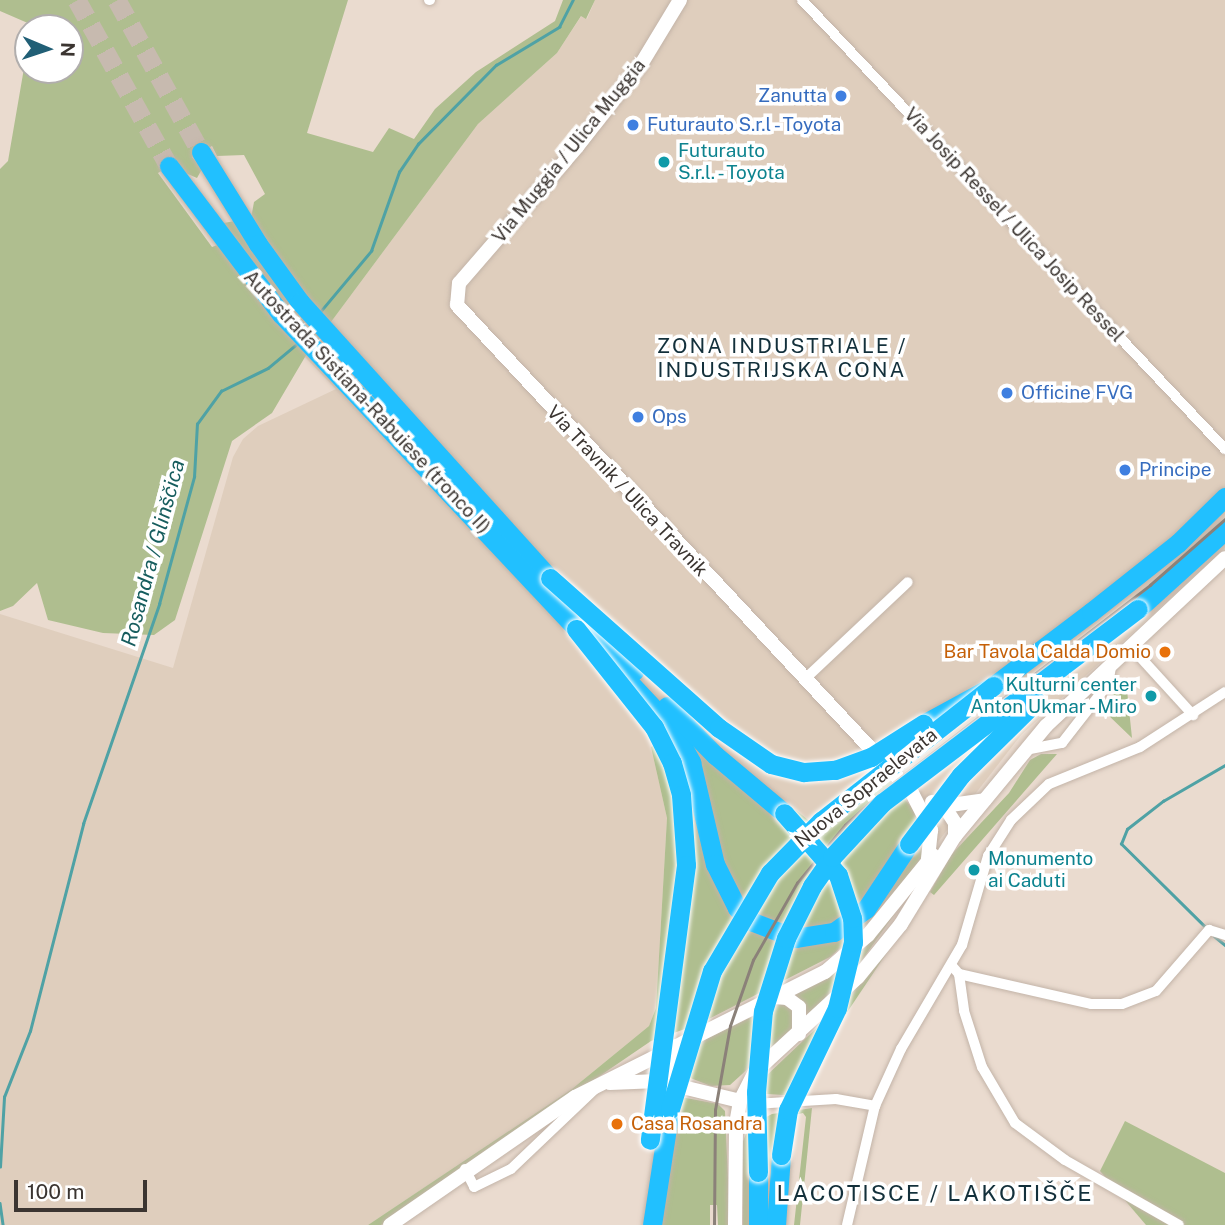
<!DOCTYPE html>
<html>
<head>
<meta charset="utf-8">
<style>
  body { margin:0 }
  #map { position:relative; width:1225px; height:1225px; overflow:hidden; background:#eadbcf; font-family:"Public Sans",sans-serif }
  div>[style] { position:absolute }
  [style*='--x'] { left:calc(var(--x)*1px); top:calc(var(--y)*1px); width:calc(var(--w)*1px); rotate:calc(var(--a)*1deg) }
  .industrial>* { inset:0; background:#dfcebd }
  .green>* { inset:0; background:#afbe8f }
  .stream>* { height:2.5px; margin:-1.25px; padding:0 1.25px; transform-origin:1.25px; border-radius:1.25px; background:#4fa2a5 }
  .highway-tunnel>* { height:19px; margin-top:-9.5px; transform-origin:0; background:repeating-linear-gradient(90deg,#c7baaf 0 19px,transparent 0 29px) }
  .roads { filter:drop-shadow(0 0 2px #c3b4a8) drop-shadow(0 0 2px #c3b4a8) }
  .street>* { height:10px; margin:-5px; padding:0 5px; transform-origin:5px; border-radius:5px; background:#fff }
  .secondary>* { height:14px; margin:-7px; padding:0 7px; transform-origin:7px; border-radius:7px; background:#fff }
  .highway>* { height:19px; margin:-9.5px; padding:0 9.5px; transform-origin:9.5px; border-radius:9.5px; background:#21c0ff }
  .rail>* { height:2.5px; margin:-1.25px; padding:0 1.25px; transform-origin:1.25px; border-radius:1.25px; background:#8b8179 }
  .bridges { filter:drop-shadow(0 0 2px #fff) drop-shadow(0 0 2px #fff) }
  .highway-bridge>* { height:19px; margin:-9.5px; padding:0 9.5px; transform-origin:9.5px; border-radius:9.5px; background:#21c0ff }
  .dots>* { width:19px; height:19px; translate:-50% -50%; box-sizing:border-box; border:4px solid #fff; border-radius:50% }
  span { translate:-50% -50%; white-space:nowrap; text-align:center; line-height:1.15; -webkit-text-stroke:7px #fff; paint-order:stroke }
  .shop-label { font-size:19px; color:#366cbe }
  .right { translate:-100% -50%; text-align:right }
  .left { translate:0 -50%; text-align:left }
  .street-label { font-size:19px; color:#3b3531 }
  .culture-label { font-size:19px; color:#0d838f }
  .food-label { font-size:19px; color:#c56008 }
  .neighbourhood-label { font-size:21px; color:#13303b; letter-spacing:2px }
  .water-label { font-size:21px; color:#165d5e; font-style:italic }
  .quarter-label { font-size:23px; color:#13303b; letter-spacing:2px }
  .north { position:absolute; left:14px; top:14px; width:70px; height:70px; box-sizing:border-box; background:#fff; border:2px solid #b1aead; border-radius:50%; rotate:92deg; font-size:19px; font-weight:700; line-height:28px; text-align:center; color:#3b3531 }
  .north::after { content:''; display:block; margin:auto; width:24px; height:32px; background:#215f76; clip-path:polygon(50% 0,100% 100%,50% 72%,0 100%) }
  .scale { position:absolute; left:14px; top:1180px; width:133px; height:32px; box-sizing:border-box; border:4px solid #3b3531; border-top:0; padding-left:9px; font-size:21px; line-height:24px; white-space:nowrap; color:#3b3531; -webkit-text-stroke:5px #fff; paint-order:stroke }
</style>
</head>
<body>
<div id="map">
  <div class="industrial">
    <div style="clip-path:polygon(595px 0,1225px 0,1225px 548px,1021px 735px,923px 861px,871px 793px,824px 834px,651px 747px,667px 818px,656px 1008px,649px 1026px,572px 1089px,368px 1225px,0 1225px,0 614px,173px 668px,233px 457px,243px 439px,258px 426px,336px 389px,305px 357px,478px 124px,557px 53px,582px 15px,587px 19px)"></div>
  </div>
  <div class="green">
    <div style="clip-path:polygon(evenodd,0 0,348px 0,307px 133px,373px 152px,389px 128px,414px 139px,435px 109px,476px 72px,555px 21px,563px 0,595px 0,586px 19px,581px 16px,557px 53px,478px 124px,305px 357px,272px 413px,232px 441px,175px 620px,154px 635px,103px 633px,48px 620px,37px 583px,13px 606px,0 611px,0 169px,8px 161px,28px 45px,28px 70px,70px 70px,70px 28px,30px 28px,30px 24px,0 11px,0 0,212px 146px,217px 156px,244px 155px,265px 194px,254px 202px,251px 218px,224px 223px,223px 243px,212px 247px,158px 173px,169px 166px,197px 178px,202px 169px,192px 157px,212px 146px)"></div>
    <div style="clip-path:polygon(1121px 684px,1127px 690px,1132px 738px,1106px 713px,1110px 706px,1107px 702px)"></div>
    <div style="clip-path:polygon(689px 723px,824px 833px,889px 779px,926px 826px,923px 861px,859px 932px,830px 957px,699px 1024px,651px 1041px,381px 1225px,368px 1225px,572px 1089px,649px 1026px,656px 1008px,667px 818px,651px 747px)"></div>
    <div style="clip-path:polygon(1041px 754px,1057px 754px,934px 895px,930px 892px,951px 855px,1009px 793px,1030px 760px)"></div>
    <div style="clip-path:polygon(912px 889px,860px 963px,806px 1020px,793px 996px)"></div>
    <div style="clip-path:polygon(892px 945px,834px 1032px,799px 1096px,748px 1093px,846px 1000px)"></div>
    <div style="clip-path:polygon(780px 1003px,793px 1009px,793px 1028px,730px 1085px,711px 1086px,685px 1076px,687px 1048px)"></div>
    <div style="clip-path:polygon(681px 1097px,718px 1104px,725px 1111px,730px 1225px,718px 1225px,717px 1205px,710px 1205px,710px 1225px,660px 1225px)"></div>
    <div style="clip-path:polygon(812px 1108px,800px 1225px,794px 1225px,806px 1117px,803px 1113px,794px 1115px,772px 1225px,743px 1225px,742px 1144px,749px 1126px,772px 1114px)"></div>
    <div style="clip-path:polygon(1125px 1121px,1225px 1173px,1225px 1225px,1146px 1225px,1100px 1171px)"></div>
  </div>
  <div class="stream">
    <div style="--x:320;--y:312;--w:80;--a:-50.1"></div>
    <div style="--x:371;--y:251;--w:84;--a:-70.5"></div>
    <div style="--x:399;--y:172;--w:34;--a:-56"></div>
    <div style="--x:418;--y:144;--w:111;--a:-45.4"></div>
    <div style="--x:496;--y:65;--w:74;--a:-31.1"></div>
    <div style="--x:559;--y:27;--w:30;--a:-63"></div>
    <div style="--x:1205;--y:927;--w:118;--a:-135.3"></div>
    <div style="--x:1121;--y:844;--w:16;--a:-68"></div>
    <div style="--x:1127;--y:829;--w:46;--a:-37.9"></div>
    <div style="--x:1163;--y:801;--w:72;--a:-30.1"></div>
    <div style="--x:1214;--y:936;--w:14;--a:39"></div>
    <div style="--x:0;--y:1167;--w:70;--a:-86.7"></div>
    <div style="--x:4;--y:1097;--w:71;--a:-68.5"></div>
    <div style="--x:30;--y:1031;--w:214;--a:-75.6"></div>
    <div style="--x:83;--y:824;--w:233;--a:-70.9"></div>
    <div style="--x:159;--y:604;--w:132;--a:-74.6"></div>
    <div style="--x:194;--y:477;--w:53;--a:-86.8"></div>
    <div style="--x:197;--y:424;--w:41;--a:-54"></div>
    <div style="--x:221;--y:391;--w:52;--a:-26.1"></div>
    <div style="--x:268;--y:368;--w:39;--a:-40"></div>
    <div style="--x:0;--y:1203;--w:22;--a:82"></div>
  </div>
  <div class="highway-tunnel">
    <div style="--x:77;--y:0;--w:190;--a:61"></div>
    <div style="--x:117;--y:0;--w:174;--a:61.1"></div>
  </div>
  <div class="roads">
    <div class="street">
      <div style="--x:429;--y:0;--w:1;--a:0"></div>
      <div style="--x:802;--y:0;--w:617;--a:46.71"></div>
      <div style="--x:1132;--y:648;--w:91;--a:47.7"></div>
      <div style="--x:805;--y:679;--w:141;--a:-43.3"></div>
      <div style="--x:1025;--y:750;--w:38;--a:-11"></div>
      <div style="--x:1062;--y:743;--w:75;--a:-52.1"></div>
      <div style="--x:1108;--y:684;--w:17;--a:-80"></div>
      <div style="--x:952;--y:966;--w:11;--a:49"></div>
      <div style="--x:959;--y:974;--w:37;--a:82"></div>
      <div style="--x:964;--y:1011;--w:59;--a:72.2"></div>
      <div style="--x:982;--y:1067;--w:65;--a:59.5"></div>
      <div style="--x:1015;--y:1123;--w:62;--a:36.5"></div>
      <div style="--x:1065;--y:1160;--w:131;--a:29.7"></div>
      <div style="--x:959;--y:974;--w:135;--a:12.8"></div>
      <div style="--x:1091;--y:1004;--w:31;--a:0"></div>
      <div style="--x:1122;--y:1004;--w:36;--a:-21"></div>
      <div style="--x:1156;--y:991;--w:81;--a:-49"></div>
      <div style="--x:1209;--y:930;--w:17;--a:17"></div>
      <div style="--x:754;--y:1104;--w:82;--a:-3.5"></div>
      <div style="--x:836;--y:1099;--w:40;--a:10"></div>
      <div style="--x:875;--y:1106;--w:63;--a:-65.5"></div>
      <div style="--x:901;--y:1049;--w:121;--a:-59.6"></div>
      <div style="--x:962;--y:945;--w:93;--a:-73.7"></div>
      <div style="--x:988;--y:856;--w:43;--a:-57.4"></div>
      <div style="--x:1011;--y:820;--w:52;--a:-43.5"></div>
      <div style="--x:1049;--y:784;--w:98;--a:-22.1"></div>
      <div style="--x:1140;--y:747;--w:101;--a:-32.9"></div>
      <div style="--x:465;--y:1169;--w:20;--a:63"></div>
      <div style="--x:474;--y:1187;--w:41;--a:-25.9"></div>
      <div style="--x:511;--y:1169;--w:115;--a:-43.6"></div>
      <div style="--x:847;--y:1225;--w:122;--a:-76.8"></div>
    </div>
    <div class="secondary">
      <div style="--x:680;--y:0;--w:77;--a:121.2"></div>
      <div style="--x:640;--y:66;--w:103;--a:127.9"></div>
      <div style="--x:577;--y:147;--w:180;--a:130.9"></div>
      <div style="--x:459;--y:283;--w:22;--a:95"></div>
      <div style="--x:457;--y:305;--w:667;--a:47"></div>
      <div style="--x:912;--y:793;--w:42;--a:62.8"></div>
      <div style="--x:931;--y:830;--w:30;--a:96"></div>
      <div style="--x:932;--y:802;--w:13;--a:18"></div>
      <div style="--x:944;--y:806;--w:41;--a:-8.3"></div>
      <div style="--x:944;--y:806;--w:20;--a:57"></div>
      <div style="--x:955;--y:823;--w:13;--a:90"></div>
      <div style="--x:775;--y:997;--w:12;--a:5"></div>
      <div style="--x:787;--y:998;--w:15;--a:37"></div>
      <div style="--x:799;--y:1007;--w:27;--a:90"></div>
      <div style="--x:676;--y:1046;--w:25;--a:102"></div>
      <div style="--x:671;--y:1070;--w:18;--a:63"></div>
      <div style="--x:610;--y:1083;--w:48;--a:-2.4"></div>
      <div style="--x:658;--y:1081;--w:84;--a:13.7"></div>
      <div style="--x:390;--y:1225;--w:225;--a:-34.7"></div>
      <div style="--x:575;--y:1097;--w:280;--a:-26.6"></div>
      <div style="--x:825;--y:972;--w:57;--a:-40.7"></div>
      <div style="--x:868;--y:935;--w:103;--a:-50.9"></div>
      <div style="--x:735;--y:1225;--w:101;--a:-89.4"></div>
      <div style="--x:736;--y:1124;--w:23;--a:-80"></div>
      <div style="--x:740;--y:1101;--w:33;--a:-63"></div>
      <div style="--x:755;--y:1072;--w:140;--a:-42.7"></div>
      <div style="--x:858;--y:977;--w:68;--a:-50.9"></div>
      <div style="--x:901;--y:924;--w:103;--a:-58.5"></div>
      <div style="--x:955;--y:836;--w:143;--a:-50.4"></div>
      <div style="--x:1046;--y:726;--w:245;--a:-43.2"></div>
    </div>
    <div class="highway">
      <div style="--x:201;--y:152;--w:108;--a:58.2"></div>
      <div style="--x:258;--y:244;--w:72;--a:54.1"></div>
      <div style="--x:300;--y:302;--w:389;--a:47.9"></div>
      <div style="--x:169;--y:166;--w:186;--a:52.9"></div>
      <div style="--x:281;--y:314;--w:447;--a:46.8"></div>
      <div style="--x:1138;--y:609;--w:118;--a:-42.2"></div>
      <div style="--x:588;--y:621;--w:68;--a:47.4"></div>
      <div style="--x:614;--y:666;--w:86;--a:46.9"></div>
      <div style="--x:673;--y:729;--w:38;--a:61"></div>
      <div style="--x:691;--y:762;--w:105;--a:76.8"></div>
      <div style="--x:715;--y:864;--w:49;--a:63.4"></div>
      <div style="--x:737;--y:908;--w:21;--a:41"></div>
      <div style="--x:753;--y:922;--w:45;--a:20.9"></div>
      <div style="--x:795;--y:938;--w:39;--a:-9"></div>
      <div style="--x:834;--y:932;--w:39;--a:-36"></div>
      <div style="--x:866;--y:909;--w:78;--a:-56.5"></div>
      <div style="--x:667;--y:706;--w:69;--a:45.6"></div>
      <div style="--x:715;--y:755;--w:90;--a:40"></div>
      <div style="--x:923;--y:724;--w:80;--a:-28.5"></div>
      <div style="--x:993;--y:686;--w:123;--a:-37.1"></div>
      <div style="--x:1091;--y:612;--w:111;--a:-38.4"></div>
      <div style="--x:1178;--y:543;--w:66;--a:-44.4"></div>
      <div style="--x:758;--y:1172;--w:53;--a:90"></div>
      <div style="--x:652;--y:1225;--w:117;--a:-81.2"></div>
      <div style="--x:776;--y:1225;--w:70;--a:-85.9"></div>
    </div>
  </div>
  <div class="rail">
    <div style="--x:714;--y:1225;--w:115;--a:-89.5"></div>
    <div style="--x:715;--y:1110;--w:85;--a:-79.9"></div>
    <div style="--x:730;--y:1026;--w:70;--a:-70.8"></div>
    <div style="--x:753;--y:960;--w:89;--a:-60.3"></div>
    <div style="--x:797;--y:883;--w:75;--a:-50.4"></div>
    <div style="--x:845;--y:825;--w:47;--a:-42.4"></div>
    <div style="--x:880;--y:793;--w:341;--a:-37.6"></div>
    <div style="--x:1150;--y:585;--w:100;--a:-41.3"></div>
  </div>
  <div class="bridges">
    <div class="highway-bridge">
      <div style="--x:550;--y:578;--w:226;--a:41.6"></div>
      <div style="--x:719;--y:728;--w:63;--a:34.7"></div>
      <div style="--x:771;--y:764;--w:34;--a:14"></div>
      <div style="--x:804;--y:772;--w:31;--a:-4"></div>
      <div style="--x:835;--y:770;--w:38;--a:-20"></div>
      <div style="--x:871;--y:757;--w:62;--a:-32.4"></div>
      <div style="--x:576;--y:629;--w:125;--a:51.5"></div>
      <div style="--x:654;--y:727;--w:40;--a:63.4"></div>
      <div style="--x:672;--y:763;--w:33;--a:74"></div>
      <div style="--x:681;--y:795;--w:70;--a:85.9"></div>
      <div style="--x:686;--y:865;--w:277;--a:97.5"></div>
      <div style="--x:909;--y:844;--w:86;--a:-53"></div>
      <div style="--x:961;--y:775;--w:105;--a:-44.6"></div>
      <div style="--x:670;--y:1109;--w:144;--a:-73.1"></div>
      <div style="--x:712;--y:971;--w:114;--a:-59.4"></div>
      <div style="--x:770;--y:873;--w:73;--a:-45.6"></div>
      <div style="--x:821;--y:821;--w:219;--a:-38.1"></div>
      <div style="--x:781;--y:1155;--w:46;--a:-81.2"></div>
      <div style="--x:788;--y:1110;--w:113;--a:-64.3"></div>
      <div style="--x:837;--y:1008;--w:68;--a:-76.4"></div>
      <div style="--x:853;--y:942;--w:24;--a:-92"></div>
      <div style="--x:852;--y:918;--w:45;--a:-108"></div>
      <div style="--x:838;--y:875;--w:82;--a:-131.1"></div>
      <div style="--x:758;--y:1172;--w:80;--a:-91.4"></div>
      <div style="--x:756;--y:1092;--w:81;--a:-85.1"></div>
      <div style="--x:763;--y:1011;--w:77;--a:-72.5"></div>
      <div style="--x:786;--y:938;--w:58;--a:-63.4"></div>
      <div style="--x:812;--y:886;--w:35;--a:-55"></div>
      <div style="--x:832;--y:857;--w:74;--a:-47.2"></div>
      <div style="--x:882;--y:803;--w:321;--a:-37.2"></div>
    </div>
  </div>
  <div class="dots">
    <div style="left:841px;top:96px;background:#3f7fe0"></div>
    <div style="left:633px;top:125px;background:#3f7fe0"></div>
    <div style="left:664px;top:162px;background:#0f9aa8"></div>
    <div style="left:1007px;top:393px;background:#3f7fe0"></div>
    <div style="left:638px;top:417px;background:#3f7fe0"></div>
    <div style="left:1125px;top:470px;background:#3f7fe0"></div>
    <div style="left:1165px;top:652px;background:#e8710a"></div>
    <div style="left:1151px;top:696px;background:#0f9aa8"></div>
    <div style="left:974px;top:870px;background:#0f9aa8"></div>
    <div style="left:617px;top:1124px;background:#e8710a"></div>
  </div>
  <div class="shop-label">
    <span class="right" style="left:827px;top:96px">Zanutta</span>
    <span class="left" style="left:647px;top:125px">Futurauto S.r.l - Toyota</span>
    <span class="left" style="left:1021px;top:393px">Officine FVG</span>
    <span class="left" style="left:652px;top:417px">Ops</span>
    <span class="left" style="left:1139px;top:470px">Principe</span>
  </div>
  <div class="street-label">
    <span style="left:569px;top:151px;rotate:-51deg">Via Muggia / Ulica Muggia</span>
    <span style="left:1014px;top:225px;rotate:47deg">Via Josip Ressel / Ulica Josip Ressel</span>
    <span style="left:367px;top:402px;rotate:47deg">Autostrada Sistiana-Rabuiese (tronco II)</span>
    <span style="left:627px;top:491px;rotate:47deg">Via Travnik / Ulica Travnik</span>
    <span style="left:866px;top:788px;rotate:-39deg">Nuova Sopraelevata</span>
  </div>
  <div class="culture-label">
    <span class="left" style="left:678px;top:162px">Futurauto<br>S.r.l. - Toyota</span>
    <span class="right" style="left:1137px;top:696px">Kulturni center<br>Anton Ukmar - Miro</span>
    <span class="left" style="left:988px;top:870px">Monumento<br>ai Caduti</span>
  </div>
  <div class="food-label">
    <span class="right" style="left:1151px;top:652px">Bar Tavola Calda Domio</span>
    <span class="left" style="left:631px;top:1124px">Casa Rosandra</span>
  </div>
  <div class="neighbourhood-label">
    <span style="left:782px;top:358px">ZONA INDUSTRIALE /<br>INDUSTRIJSKA CONA</span>
  </div>
  <div class="water-label">
    <span style="left:153px;top:553px;rotate:-75deg">Rosandra / Glinščica</span>
  </div>
  <div class="quarter-label">
    <span style="left:935px;top:1193px">LACOTISCE / LAKOTIŠČE</span>
  </div>
  <div class="north">N</div>
  <div class="scale">100 m</div>
</div>
</body>
</html>
